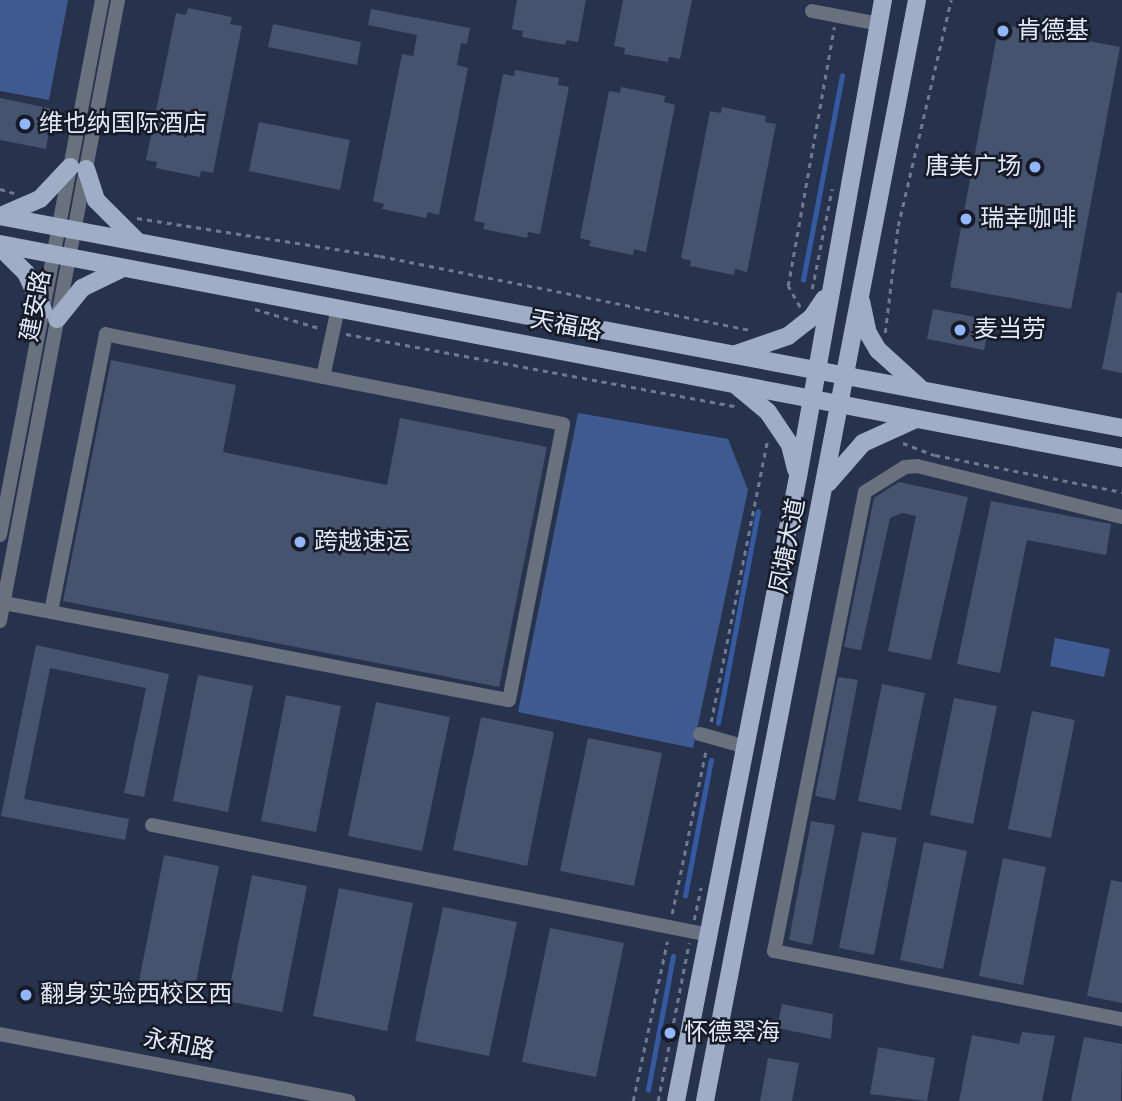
<!DOCTYPE html>
<html>
<head>
<meta charset="utf-8">
<style>
  body { margin:0 }
  #map { position:relative; width:1122px; height:1101px; overflow:hidden; background:#27334c; font-family:Bitter,"Noto Sans SC",serif }
  div>[style] { position:absolute }
  [style*='--x'] { left:calc(var(--x)*1px); top:calc(var(--y)*1px); width:calc(var(--w)*1px); rotate:calc(var(--a)*1deg) }
  .green>* { inset:0; background:#3f5a90 }
  .stream>* { height:4.5px; margin:-2.25px; padding:0 2.25px; transform-origin:2.25px; border-radius:2.25px; background:#3659a3 }
  .building>* { inset:0; background:#45536e }
  .path>* { height:2.5px; margin-top:-1.25px; transform-origin:0; background:repeating-linear-gradient(90deg,#6f7a90 0 5px,transparent 0 10px) }
  .minor>* { height:14px; margin:-7px; padding:0 7px; transform-origin:7px; border-radius:7px; background:#6a717e }
  .major>* { height:18px; margin:-9px; padding:0 9px; transform-origin:9px; border-radius:9px; background:#9fadc7 }
  .dots>* { width:19px; height:19px; translate:-50% -50%; box-sizing:border-box; border:4px solid #161b27; border-radius:50% }
  span { translate:-50% -50%; white-space:nowrap; text-align:center; line-height:1.15; -webkit-text-stroke:5px #161b27; paint-order:stroke }
  .poi-label { font-size:24px; color:#e1eafa }
  .left { translate:0 -50%; text-align:left }
  .right { translate:-100% -50%; text-align:right }
  .street-label { font-size:24px; color:#e1eafa }
</style>
</head>
<body>
<div id="map">
  <div class="green">
    <div style="clip-path:polygon(0 0,68px 0,49px 100px,0 91px)"></div>
    <div style="clip-path:polygon(578px 413px,728px 439px,748px 490px,693px 748px,518px 712px)"></div>
    <div style="clip-path:polygon(1055px 638px,1110px 649px,1104px 677px,1050px 666px)"></div>
  </div>
  <div class="stream">
    <div style="--x:803;--y:280;--w:208;--a:-79.2"></div>
    <div style="--x:718;--y:723;--w:215;--a:-79.3"></div>
    <div style="--x:685;--y:896;--w:138;--a:-79.2"></div>
    <div style="--x:648;--y:1090;--w:136;--a:-79.4"></div>
  </div>
  <div class="building">
    <div style="clip-path:polygon(517px 0,586px 0,578px 42px,567px 40px,565px 45px,522px 37px,523px 31px,512px 29px)"></div>
    <div style="clip-path:polygon(623px 0,692px 0,680px 59px,669px 57px,668px 62px,624px 54px,625px 48px,614px 46px)"></div>
    <div style="clip-path:polygon(188px 8px,232px 17px,230px 24px,242px 26px,213px 173px,201px 171px,200px 177px,156px 168px,157px 162px,146px 160px,176px 13px,186px 15px)"></div>
    <div style="clip-path:polygon(371px 9px,470px 28px,467px 44px,461px 43px,457px 65px,468px 68px,439px 215px,428px 212px,426px 218px,382px 209px,384px 204px,373px 201px,402px 54px,413px 56px,417px 35px,368px 25px)"></div>
    <div style="clip-path:polygon(273px 24px,361px 42px,357px 65px,268px 47px)"></div>
    <div style="clip-path:polygon(999px 24px,1120px 47px,1071px 309px,950px 287px)"></div>
    <div style="clip-path:polygon(515px 70px,559px 78px,558px 85px,569px 87px,540px 234px,528px 232px,527px 238px,483px 229px,485px 223px,474px 221px,503px 74px,514px 76px)"></div>
    <div style="clip-path:polygon(621px 87px,665px 96px,664px 102px,675px 105px,646px 252px,634px 249px,633px 255px,589px 246px,591px 241px,580px 238px,609px 91px,620px 93px)"></div>
    <div style="clip-path:polygon(0 98px,53px 109px,46px 149px,0 140px)"></div>
    <div style="clip-path:polygon(722px 107px,766px 116px,765px 122px,776px 124px,747px 272px,735px 269px,734px 275px,690px 266px,691px 261px,681px 258px,710px 111px,721px 113px)"></div>
    <div style="clip-path:polygon(259px 122px,350px 140px,340px 190px,249px 171px)"></div>
    <div style="clip-path:polygon(1117px 292px,1122px 293px,1122px 373px,1102px 369px)"></div>
    <div style="clip-path:polygon(933px 309px,990px 320px,984px 350px,927px 339px)"></div>
    <div style="clip-path:polygon(111px 360px,236px 385px,223px 452px,387px 485px,400px 418px,547px 447px,499px 687px,63px 601px)"></div>
    <div style="clip-path:polygon(899px 482px,968px 497px,931px 660px,888px 651px,916px 516px,902px 513px,890px 518px,861px 650px,844px 647px,874px 498px)"></div>
    <div style="clip-path:polygon(991px 501px,1111px 524px,1106px 555px,1027px 540px,1000px 673px,957px 664px)"></div>
    <div style="clip-path:polygon(36px 645px,169px 674px,144px 797px,124px 793px,146px 688px,50px 668px,24px 799px,129px 819px,125px 840px,1px 816px)"></div>
    <div style="clip-path:polygon(198px 675px,253px 686px,228px 812px,173px 801px)"></div>
    <div style="clip-path:polygon(838px 677px,858px 680px,835px 800px,815px 796px)"></div>
    <div style="clip-path:polygon(882px 684px,925px 693px,901px 810px,858px 801px)"></div>
    <div style="clip-path:polygon(286px 695px,341px 706px,316px 832px,261px 821px)"></div>
    <div style="clip-path:polygon(954px 698px,997px 706px,973px 824px,930px 815px)"></div>
    <div style="clip-path:polygon(376px 702px,450px 717px,422px 851px,348px 836px)"></div>
    <div style="clip-path:polygon(1032px 711px,1075px 720px,1051px 838px,1008px 829px)"></div>
    <div style="clip-path:polygon(481px 717px,554px 732px,527px 866px,453px 850px)"></div>
    <div style="clip-path:polygon(588px 738px,662px 753px,634px 886px,560px 871px)"></div>
    <div style="clip-path:polygon(811px 821px,835px 825px,812px 945px,789px 940px)"></div>
    <div style="clip-path:polygon(862px 832px,897px 838px,874px 955px,839px 948px)"></div>
    <div style="clip-path:polygon(924px 842px,967px 851px,943px 969px,900px 960px)"></div>
    <div style="clip-path:polygon(164px 855px,219px 866px,194px 992px,139px 981px)"></div>
    <div style="clip-path:polygon(1003px 858px,1046px 867px,1023px 985px,979px 976px)"></div>
    <div style="clip-path:polygon(252px 875px,307px 886px,282px 1012px,227px 1001px)"></div>
    <div style="clip-path:polygon(1111px 880px,1122px 882px,1122px 1003px,1087px 996px)"></div>
    <div style="clip-path:polygon(339px 888px,413px 903px,387px 1031px,313px 1016px)"></div>
    <div style="clip-path:polygon(443px 907px,517px 922px,489px 1056px,415px 1041px)"></div>
    <div style="clip-path:polygon(550px 928px,624px 943px,596px 1077px,522px 1062px)"></div>
    <div style="clip-path:polygon(782px 1004px,833px 1014px,831px 1039px,777px 1028px)"></div>
    <div style="clip-path:polygon(1022px 1032px,1055px 1036px,1042px 1101px,959px 1101px,972px 1035px,1019px 1044px)"></div>
    <div style="clip-path:polygon(1084px 1037px,1122px 1044px,1121px 1101px,1071px 1101px)"></div>
    <div style="clip-path:polygon(878px 1047px,935px 1058px,927px 1101px,870px 1094px)"></div>
    <div style="clip-path:polygon(768px 1058px,799px 1063px,792px 1101px,760px 1101px)"></div>
  </div>
  <div class="path">
    <div style="--x:0;--y:189;--w:15;--a:16"></div>
    <div style="--x:137;--y:218;--w:246;--a:8.9"></div>
    <div style="--x:380;--y:256;--w:377;--a:11.3"></div>
    <div style="--x:812;--y:289;--w:102;--a:-78.7"></div>
    <div style="--x:800;--y:307;--w:24;--a:-120"></div>
    <div style="--x:788;--y:286;--w:263;--a:-79.9"></div>
    <div style="--x:255;--y:309;--w:67;--a:16.5"></div>
    <div style="--x:885;--y:333;--w:108;--a:-83.1"></div>
    <div style="--x:898;--y:226;--w:232;--a:-76.8"></div>
    <div style="--x:346;--y:334;--w:396;--a:10.5"></div>
    <div style="--x:903;--y:443;--w:34;--a:21"></div>
    <div style="--x:935;--y:455;--w:191;--a:11.2"></div>
    <div style="--x:711;--y:722;--w:287;--a:-78.7"></div>
    <div style="--x:672;--y:914;--w:167;--a:-78.3"></div>
    <div style="--x:694;--y:920;--w:33;--a:-78"></div>
    <div style="--x:633;--y:1101;--w:163;--a:-77.9"></div>
    <div style="--x:658;--y:1101;--w:161;--a:-78.9"></div>
  </div>
  <div class="minor">
    <div style="--x:812;--y:11;--w:68;--a:11"></div>
    <div style="--x:323;--y:377;--w:71;--a:-77.7"></div>
    <div style="--x:1122;--y:517;--w:210;--a:-166"></div>
    <div style="--x:918;--y:466;--w:13;--a:176"></div>
    <div style="--x:905;--y:467;--w:47;--a:148"></div>
    <div style="--x:865;--y:492;--w:468;--a:101.2"></div>
    <div style="--x:774;--y:951;--w:355;--a:11.1"></div>
    <div style="--x:0;--y:535;--w:545;--a:-79.21"></div>
    <div style="--x:4;--y:603;--w:48;--a:10.8"></div>
    <div style="--x:51;--y:612;--w:466;--a:10.9"></div>
    <div style="--x:509;--y:700;--w:281;--a:-78.9"></div>
    <div style="--x:563;--y:424;--w:466;--a:-168.9"></div>
    <div style="--x:106;--y:334;--w:283;--a:101.2"></div>
    <div style="--x:0;--y:621;--w:632;--a:-79.24"></div>
    <div style="--x:700;--y:734;--w:48;--a:15.8"></div>
    <div style="--x:152;--y:825;--w:569;--a:11.15"></div>
    <div style="--x:0;--y:1034;--w:355;--a:10.9"></div>
  </div>
  <div class="major">
    <div style="--x:86;--y:169;--w:33;--a:72"></div>
    <div style="--x:96;--y:200;--w:57;--a:45"></div>
    <div style="--x:3;--y:215;--w:40;--a:-23.4"></div>
    <div style="--x:40;--y:199;--w:44;--a:-46.8"></div>
    <div style="--x:0;--y:216;--w:1142;--a:10.7"></div>
    <div style="--x:0;--y:244;--w:1142;--a:10.8"></div>
    <div style="--x:0;--y:247;--w:37;--a:45"></div>
    <div style="--x:26;--y:273;--w:41;--a:65.3"></div>
    <div style="--x:861;--y:301;--w:33;--a:78"></div>
    <div style="--x:868;--y:333;--w:20;--a:60"></div>
    <div style="--x:878;--y:350;--w:55;--a:42.1"></div>
    <div style="--x:57;--y:319;--w:40;--a:-51"></div>
    <div style="--x:82;--y:288;--w:43;--a:-26"></div>
    <div style="--x:736;--y:354;--w:55;--a:-19.1"></div>
    <div style="--x:788;--y:336;--w:31;--a:-38"></div>
    <div style="--x:812;--y:317;--w:22;--a:-56"></div>
    <div style="--x:737;--y:386;--w:40;--a:40"></div>
    <div style="--x:768;--y:412;--w:40;--a:56"></div>
    <div style="--x:790;--y:445;--w:25;--a:76"></div>
    <div style="--x:828;--y:483;--w:53;--a:-48.8"></div>
    <div style="--x:863;--y:443;--w:58;--a:-24.4"></div>
    <div style="--x:676;--y:1101;--w:636;--a:-78.94"></div>
    <div style="--x:798;--y:477;--w:485;--a:-79.9"></div>
    <div style="--x:705;--y:1101;--w:1121;--a:-79.1"></div>
  </div>
  <div class="dots">
    <div style="left:1003px;top:31px;background:#93b7fd"></div>
    <div style="left:25px;top:124px;background:#93b7fd"></div>
    <div style="left:1035px;top:167px;background:#93b7fd"></div>
    <div style="left:966px;top:219px;background:#93b7fd"></div>
    <div style="left:960px;top:330px;background:#93b7fd"></div>
    <div style="left:300px;top:542px;background:#93b7fd"></div>
    <div style="left:26px;top:995px;background:#93b7fd"></div>
    <div style="left:670px;top:1033px;background:#93b7fd"></div>
  </div>
  <div class="poi-label">
    <span class="left" style="left:1017px;top:31px">肯德基</span>
    <span class="left" style="left:39px;top:124px">维也纳国际酒店</span>
    <span class="right" style="left:1021px;top:167px">唐美广场</span>
    <span class="left" style="left:980px;top:219px">瑞幸咖啡</span>
    <span class="left" style="left:974px;top:330px">麦当劳</span>
    <span class="left" style="left:314px;top:542px">跨越速运</span>
    <span class="left" style="left:40px;top:995px">翻身实验西校区西</span>
    <span class="left" style="left:684px;top:1033px">怀德翠海</span>
  </div>
  <div class="street-label">
    <span style="left:36px;top:306px;rotate:-79deg">建安路</span>
    <span style="left:566px;top:326px;rotate:11deg">天福路</span>
    <span style="left:788px;top:546px;rotate:-79deg">凤塘大道</span>
    <span style="left:179px;top:1045px;rotate:11deg">永和路</span>
  </div>
</div>
</body>
</html>
